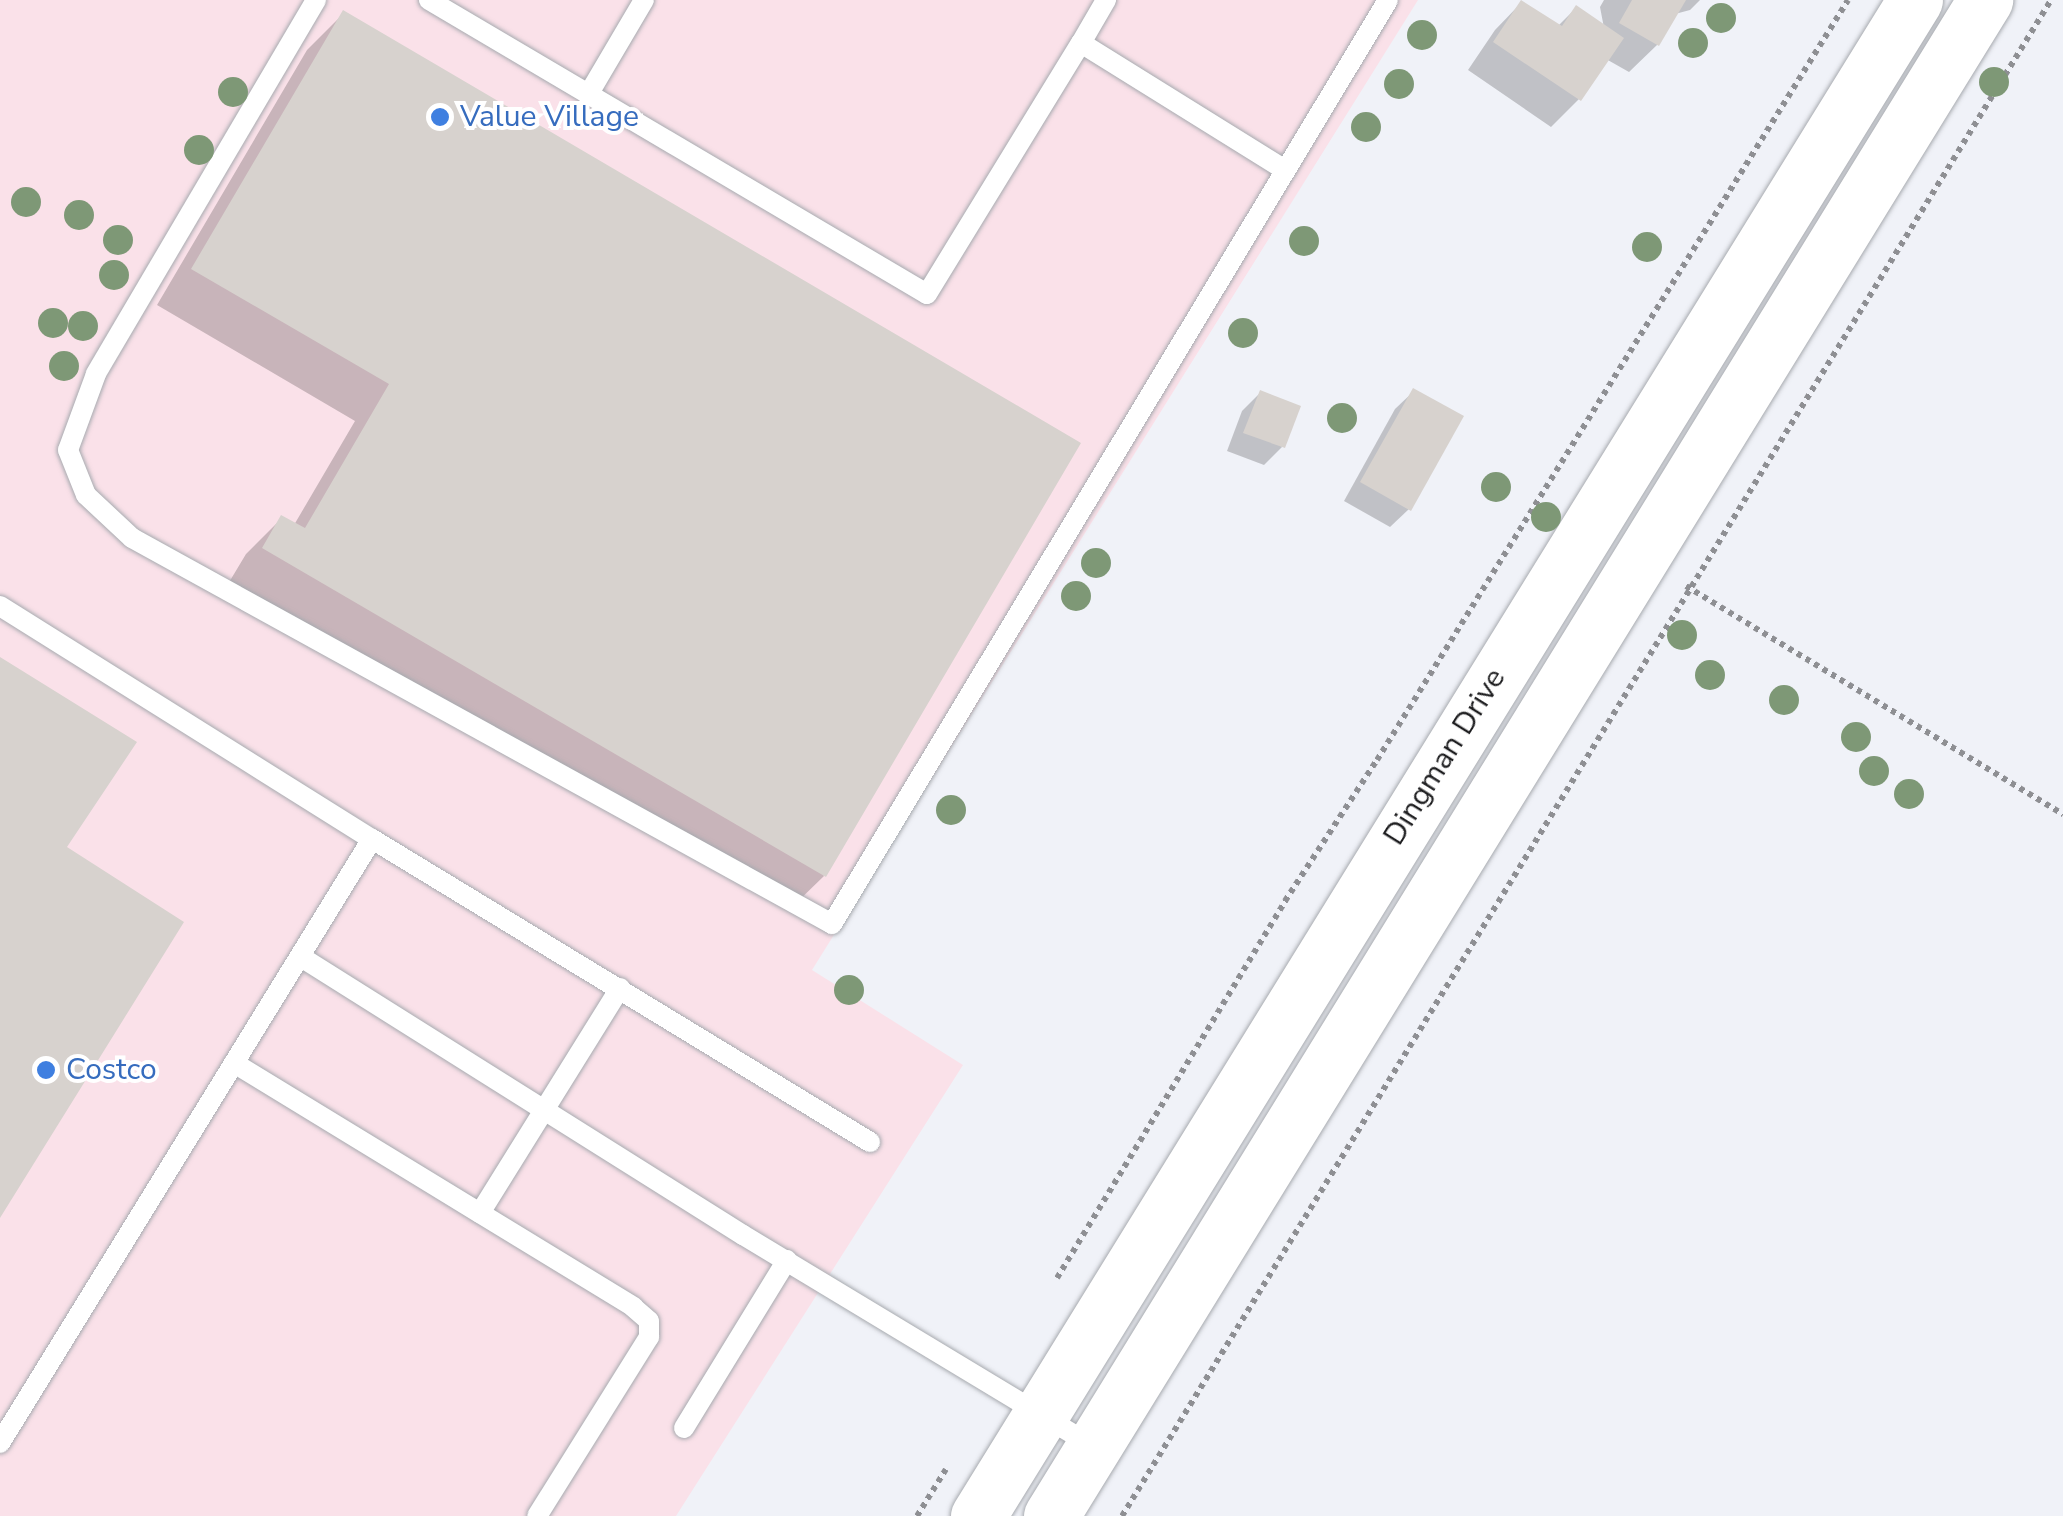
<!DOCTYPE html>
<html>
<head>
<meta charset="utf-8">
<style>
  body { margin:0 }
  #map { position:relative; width:2063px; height:1516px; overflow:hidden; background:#f0f2f8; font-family:"Nunito Sans",sans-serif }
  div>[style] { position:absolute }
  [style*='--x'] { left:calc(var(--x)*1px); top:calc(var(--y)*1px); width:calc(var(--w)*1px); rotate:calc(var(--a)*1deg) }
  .commercial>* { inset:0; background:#fae1e9 }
  .shadow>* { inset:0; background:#0003 }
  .building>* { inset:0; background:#d7d2ce }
  .path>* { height:6px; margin-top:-3px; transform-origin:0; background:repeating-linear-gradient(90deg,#8e8f93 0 5px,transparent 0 10px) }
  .roads { filter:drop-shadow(0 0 2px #a7aaaf) drop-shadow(0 0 2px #a7aaaf) }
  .service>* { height:20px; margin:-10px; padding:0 10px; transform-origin:10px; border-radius:10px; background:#fff }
  .secondary>* { height:55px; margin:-27.5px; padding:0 27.5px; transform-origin:27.5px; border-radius:27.5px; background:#fff }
  .trees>* { width:30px; height:30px; margin:-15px; border-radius:50%; background:#7e9876 }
  .dots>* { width:28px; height:28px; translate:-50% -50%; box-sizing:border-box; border:5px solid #fff; border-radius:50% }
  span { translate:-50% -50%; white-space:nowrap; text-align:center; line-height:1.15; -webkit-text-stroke:8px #fff; paint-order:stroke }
  .shop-label { font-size:30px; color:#366cbe }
  .left { translate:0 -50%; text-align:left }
  .street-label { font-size:30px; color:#1e1e20 }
</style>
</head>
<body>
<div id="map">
  <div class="commercial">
    <div style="clip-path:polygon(0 0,1418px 0,812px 970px,963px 1065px,676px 1516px,0 1516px)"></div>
  </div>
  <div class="shadow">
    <div style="clip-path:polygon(1604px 0,1700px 0,1690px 10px,1675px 14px,1657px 45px,1629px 72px,1606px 59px,1579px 99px,1551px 127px,1468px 70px,1495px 30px,1522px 2px,1558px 26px,1576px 8px,1604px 28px,1600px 7px)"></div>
    <div style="clip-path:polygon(343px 14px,824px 876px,788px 911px,228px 584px,246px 554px,282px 518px,294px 525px,355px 421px,157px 305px,307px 50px)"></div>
    <div style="clip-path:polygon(1414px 391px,1409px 509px,1390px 527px,1344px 501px,1395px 409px)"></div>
    <div style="clip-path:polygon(1260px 393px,1282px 447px,1264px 465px,1227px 451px,1242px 411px)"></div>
  </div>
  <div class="building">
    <div style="clip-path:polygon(1521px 0,1562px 26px,1576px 5px,1624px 38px,1581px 101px,1493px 42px)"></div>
    <div style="clip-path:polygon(1632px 0,1686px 0,1659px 46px,1619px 23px)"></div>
    <div style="clip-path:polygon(343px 10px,1081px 443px,826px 877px,262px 548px,281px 515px,305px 528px,389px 384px,191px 269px)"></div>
    <div style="clip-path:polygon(1413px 388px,1464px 416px,1411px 511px,1360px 482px)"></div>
    <div style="clip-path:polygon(1260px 390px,1301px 406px,1285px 448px,1243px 433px)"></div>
    <div style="clip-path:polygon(0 657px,137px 742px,67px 847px,184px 922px,0 1218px)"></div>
  </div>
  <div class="path">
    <div style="--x:1686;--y:586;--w:441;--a:31.2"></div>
    <div style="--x:1057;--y:1278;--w:441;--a:-58.8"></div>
    <div style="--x:1285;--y:901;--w:168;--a:-56.9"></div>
    <div style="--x:1377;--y:760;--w:894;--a:-58.21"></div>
    <div style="--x:917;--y:1516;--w:55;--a:-58.3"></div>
    <div style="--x:1122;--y:1516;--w:1778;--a:-58.5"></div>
  </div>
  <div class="roads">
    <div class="service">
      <div style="--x:316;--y:0;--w:434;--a:120.5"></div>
      <div style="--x:96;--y:374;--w:81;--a:110.2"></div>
      <div style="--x:68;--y:450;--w:48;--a:68.2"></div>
      <div style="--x:86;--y:495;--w:63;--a:43.1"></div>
      <div style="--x:132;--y:538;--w:799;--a:28.87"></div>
      <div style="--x:832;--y:924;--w:1078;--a:-58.96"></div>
      <div style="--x:429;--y:0;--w:578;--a:30.56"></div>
      <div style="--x:927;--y:294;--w:294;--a:-58.5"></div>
      <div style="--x:1081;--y:43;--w:240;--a:31.9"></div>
      <div style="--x:1081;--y:43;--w:50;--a:-59.8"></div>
      <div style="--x:588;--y:95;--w:110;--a:-59.5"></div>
      <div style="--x:0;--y:606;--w:439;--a:32.1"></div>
      <div style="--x:301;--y:957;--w:522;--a:32.17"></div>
      <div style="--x:743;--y:1235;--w:409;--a:31.1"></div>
      <div style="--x:234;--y:1063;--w:468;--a:31.4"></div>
      <div style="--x:633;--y:1307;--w:21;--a:41"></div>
      <div style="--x:649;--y:1321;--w:16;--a:90"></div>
      <div style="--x:649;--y:1337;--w:211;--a:122"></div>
      <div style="--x:480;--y:1213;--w:265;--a:-58.1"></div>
      <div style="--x:684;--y:1428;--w:197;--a:-58.5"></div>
      <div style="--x:0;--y:1443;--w:709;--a:-58.37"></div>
      <div style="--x:372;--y:839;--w:583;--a:31.32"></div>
    </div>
    <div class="secondary">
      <div style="--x:978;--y:1516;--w:1782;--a:-58.28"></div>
      <div style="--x:1051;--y:1516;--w:1781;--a:-58.36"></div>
    </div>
  </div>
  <div class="trees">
    <div style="left:1721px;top:18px"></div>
    <div style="left:1422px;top:35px"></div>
    <div style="left:1693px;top:43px"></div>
    <div style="left:1994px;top:82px"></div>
    <div style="left:1399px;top:84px"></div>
    <div style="left:233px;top:92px"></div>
    <div style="left:1366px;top:127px"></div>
    <div style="left:199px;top:150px"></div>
    <div style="left:26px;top:202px"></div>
    <div style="left:79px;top:215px"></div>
    <div style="left:118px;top:240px"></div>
    <div style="left:1304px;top:241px"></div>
    <div style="left:1647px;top:247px"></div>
    <div style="left:114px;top:275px"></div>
    <div style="left:53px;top:323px"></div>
    <div style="left:83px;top:326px"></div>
    <div style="left:1243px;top:333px"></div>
    <div style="left:64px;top:366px"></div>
    <div style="left:1342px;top:418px"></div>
    <div style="left:1496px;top:487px"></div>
    <div style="left:1546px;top:517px"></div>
    <div style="left:1096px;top:563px"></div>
    <div style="left:1076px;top:596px"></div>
    <div style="left:1682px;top:635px"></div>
    <div style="left:1710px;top:675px"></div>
    <div style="left:1784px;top:700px"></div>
    <div style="left:1856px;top:737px"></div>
    <div style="left:1874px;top:771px"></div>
    <div style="left:1909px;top:794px"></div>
    <div style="left:951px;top:810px"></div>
    <div style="left:849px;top:990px"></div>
  </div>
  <div class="dots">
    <div style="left:440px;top:117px;background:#3f7fe0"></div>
    <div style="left:46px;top:1070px;background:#3f7fe0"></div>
  </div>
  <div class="shop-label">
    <span class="left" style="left:460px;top:117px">Value Village</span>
    <span class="left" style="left:66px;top:1070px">Costco</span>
  </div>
  <div class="street-label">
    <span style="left:1445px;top:757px;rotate:-58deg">Dingman Drive</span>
  </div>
</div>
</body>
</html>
